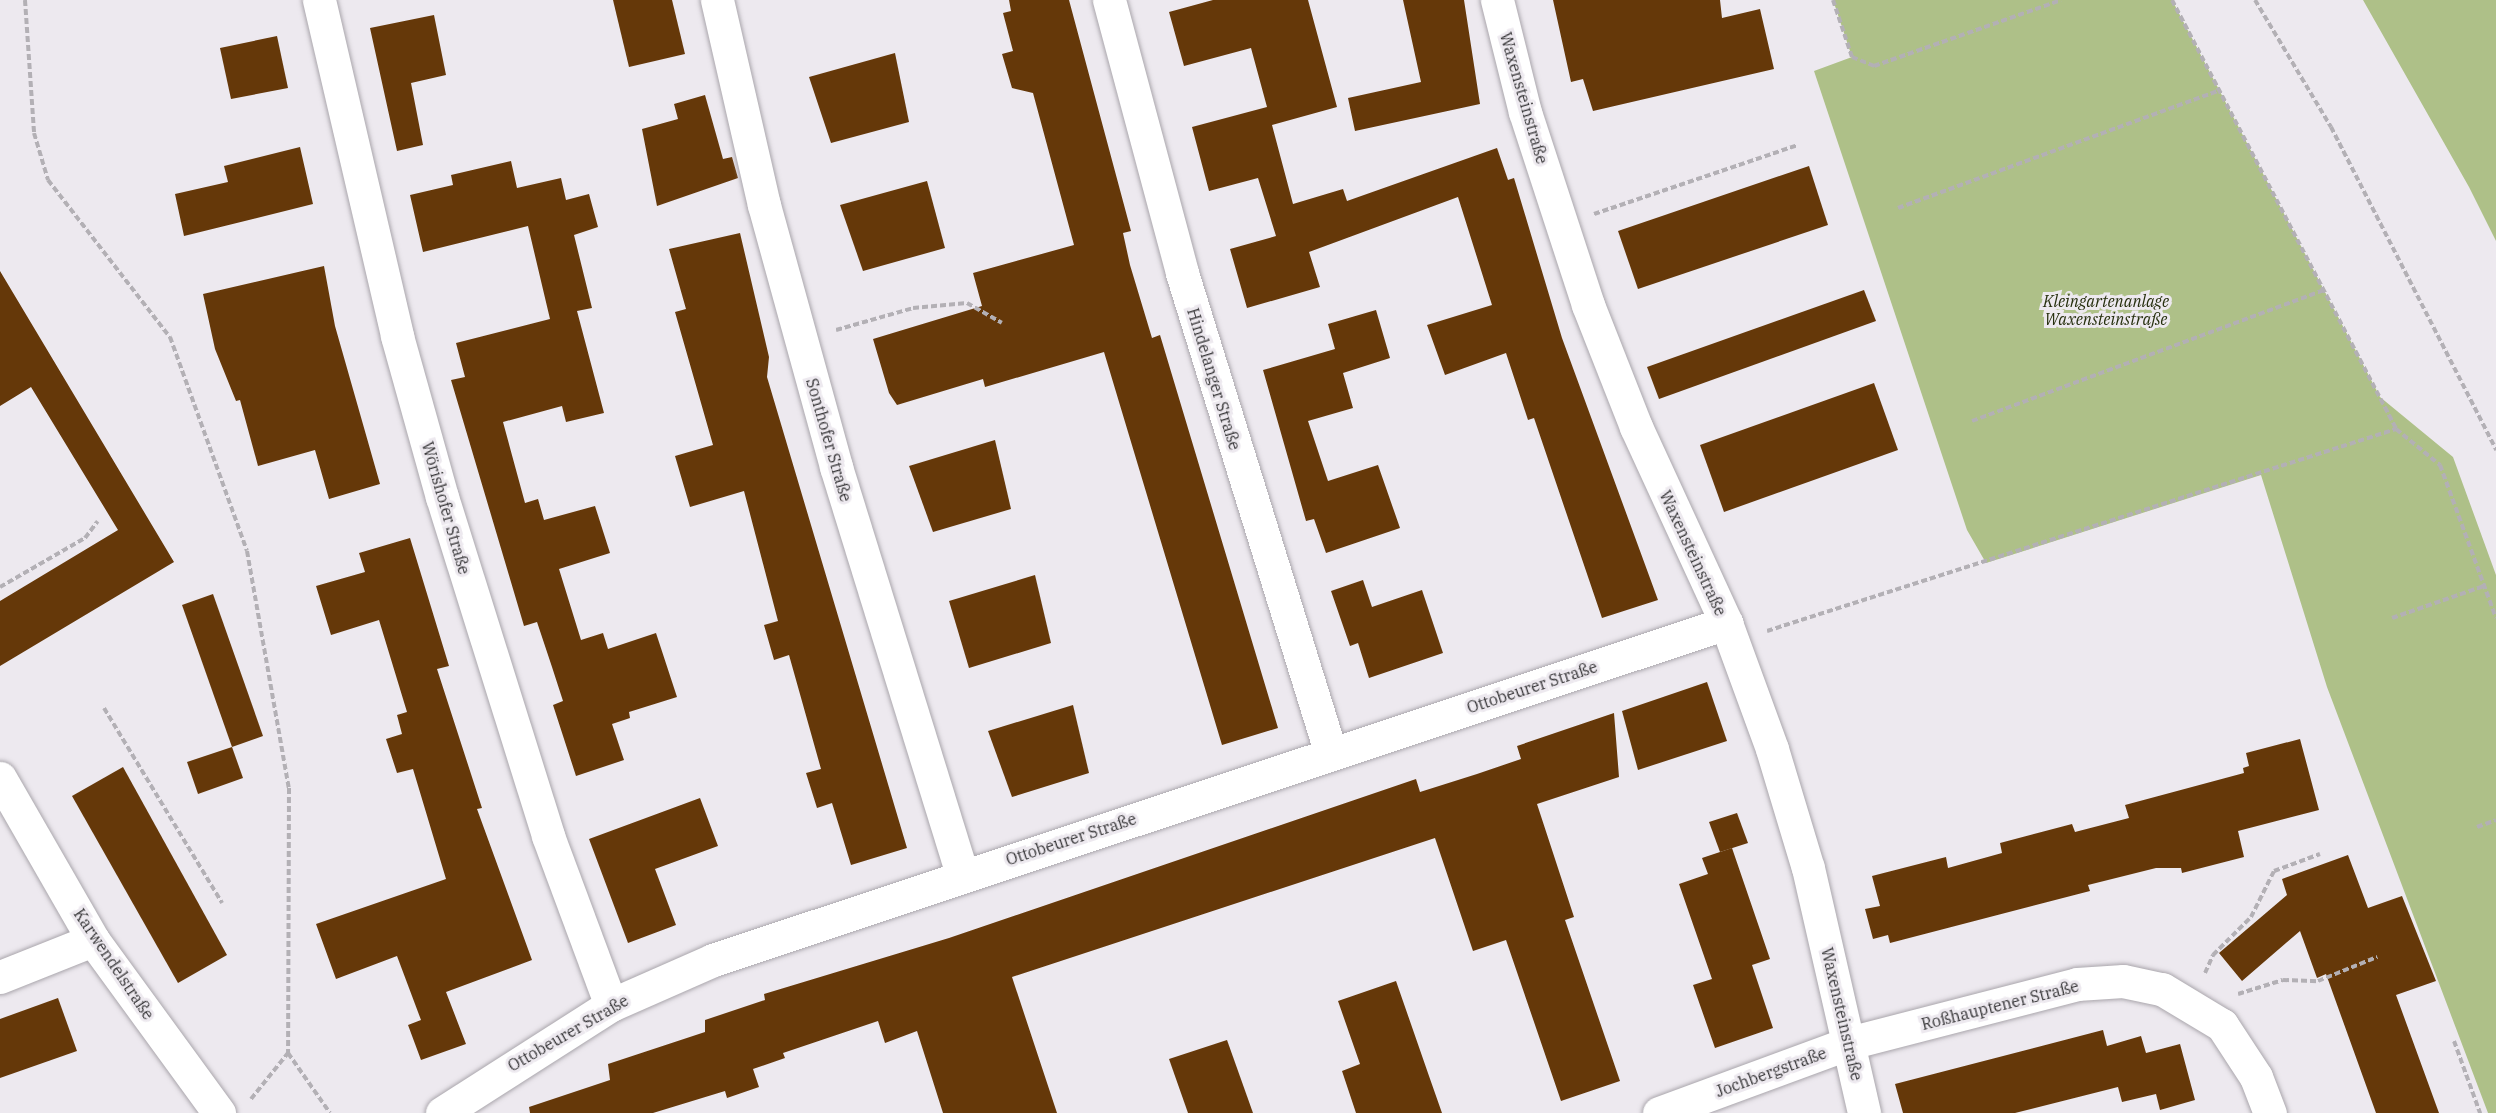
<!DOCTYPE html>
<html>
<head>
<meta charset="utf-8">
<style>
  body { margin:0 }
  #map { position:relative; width:2496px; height:1113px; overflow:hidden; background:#ede9ef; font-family:"IBM Plex Serif",serif }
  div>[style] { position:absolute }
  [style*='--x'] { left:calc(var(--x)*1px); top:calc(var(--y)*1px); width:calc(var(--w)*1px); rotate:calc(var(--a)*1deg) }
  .green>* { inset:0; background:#aec088 }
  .building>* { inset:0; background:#653809 }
  .path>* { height:4px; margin-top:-2px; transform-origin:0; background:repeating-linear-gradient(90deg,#b3b0b5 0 6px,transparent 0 9px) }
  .roads { filter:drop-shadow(0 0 2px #aaa6ac) drop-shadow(0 0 2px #aaa6ac) }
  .minor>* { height:33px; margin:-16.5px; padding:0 16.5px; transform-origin:16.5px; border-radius:16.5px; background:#fff }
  span { translate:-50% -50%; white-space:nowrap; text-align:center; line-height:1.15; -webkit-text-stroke:6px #ede9ef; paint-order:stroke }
  .street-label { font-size:16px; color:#363537 }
  .park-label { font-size:16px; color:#262f0e; font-style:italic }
</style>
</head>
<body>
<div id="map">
  <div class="green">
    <div style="clip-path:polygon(1833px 0,2172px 0,2380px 397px,2453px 457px,2496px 575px,2496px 1113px,2488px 1113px,2327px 687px,2261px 475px,1986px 563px,1967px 530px,1814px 71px,1852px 57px)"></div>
    <div style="clip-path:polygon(2363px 0,2496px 0,2496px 241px,2469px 187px)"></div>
  </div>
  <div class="building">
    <div style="clip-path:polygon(613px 0,672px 0,685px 54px,629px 67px)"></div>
    <div style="clip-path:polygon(1009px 0,1069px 0,1131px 231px,1123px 233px,1130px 265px,1152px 338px,1160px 335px,1278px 728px,1222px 745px,1104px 352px,985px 387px,983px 379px,897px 405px,889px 393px,873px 339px,982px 306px,973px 273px,1074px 245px,1033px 93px,1012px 88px,1002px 54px,1013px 51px,1003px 13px,1011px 11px)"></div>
    <div style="clip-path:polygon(1213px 0,1308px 0,1337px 107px,1272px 125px,1293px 204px,1343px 189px,1347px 201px,1497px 148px,1508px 180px,1514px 178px,1562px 338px,1658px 600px,1602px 618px,1534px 418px,1528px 420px,1506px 353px,1445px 375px,1427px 325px,1492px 305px,1458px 197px,1309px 252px,1320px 287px,1247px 308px,1230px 249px,1276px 236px,1258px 178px,1209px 191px,1192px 127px,1267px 107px,1251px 48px,1184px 66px,1169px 12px)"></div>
    <div style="clip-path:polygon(1403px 0,1464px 0,1480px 104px,1355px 131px,1348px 98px,1421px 82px)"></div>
    <div style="clip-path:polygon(1553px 0,1720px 0,1722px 18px,1760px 9px,1774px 69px,1593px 111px,1583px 79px,1571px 82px)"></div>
    <div style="clip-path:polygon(434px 15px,446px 75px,411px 83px,423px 145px,397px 151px,370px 28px)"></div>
    <div style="clip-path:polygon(277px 36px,288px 88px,231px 99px,220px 48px)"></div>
    <div style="clip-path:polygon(895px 53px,909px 122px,831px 143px,809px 77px)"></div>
    <div style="clip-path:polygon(705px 95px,723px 159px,732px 157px,738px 178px,657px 206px,642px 129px,678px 119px,674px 104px)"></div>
    <div style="clip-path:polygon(300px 147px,313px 204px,184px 236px,175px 194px,228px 182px,224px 166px)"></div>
    <div style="clip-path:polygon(511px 161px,517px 188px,561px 178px,566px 200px,589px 194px,598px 227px,574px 235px,592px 308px,577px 311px,604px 413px,566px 422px,562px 406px,503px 422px,525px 503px,538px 499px,544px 520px,595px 506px,610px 553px,559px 569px,581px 640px,603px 633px,608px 649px,656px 633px,677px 697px,629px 712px,630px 718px,612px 724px,624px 760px,576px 776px,553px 705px,563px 701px,552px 667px,537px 622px,524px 626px,451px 380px,465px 377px,456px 343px,550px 319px,528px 226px,423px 252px,410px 195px,453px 185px,451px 175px)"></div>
    <div style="clip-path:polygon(1809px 166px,1828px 225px,1638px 289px,1618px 231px)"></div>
    <div style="clip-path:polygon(927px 181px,945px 248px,863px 271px,840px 205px)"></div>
    <div style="clip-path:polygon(740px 233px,769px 357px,767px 377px,907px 848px,851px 865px,832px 803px,817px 808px,806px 773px,821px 769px,789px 655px,774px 660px,764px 625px,778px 621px,744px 491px,690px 507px,675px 456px,713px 445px,675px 312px,686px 309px,669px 249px)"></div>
    <div style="clip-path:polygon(324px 266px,335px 326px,380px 484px,329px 499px,315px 450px,258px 466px,240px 400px,236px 401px,215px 349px,203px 294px)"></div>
    <div style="clip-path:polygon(0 271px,174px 562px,0 666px,0 601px,118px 530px,31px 387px,0 406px)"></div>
    <div style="clip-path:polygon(1864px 290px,1876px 321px,1659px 399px,1647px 367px)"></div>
    <div style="clip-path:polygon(1376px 310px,1390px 358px,1343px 373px,1353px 408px,1308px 421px,1328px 481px,1378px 465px,1400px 528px,1326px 553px,1314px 519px,1306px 521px,1263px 370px,1335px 349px,1328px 324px)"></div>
    <div style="clip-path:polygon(1874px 383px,1898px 450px,1724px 512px,1700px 445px)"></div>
    <div style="clip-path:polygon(995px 440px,1011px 509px,933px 532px,909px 466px)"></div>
    <div style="clip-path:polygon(410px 538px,449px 666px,437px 669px,482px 808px,477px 809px,532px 960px,446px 992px,466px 1044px,421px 1060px,408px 1025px,421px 1020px,397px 956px,336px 979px,316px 924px,446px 879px,413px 769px,397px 773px,386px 739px,402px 734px,397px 715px,407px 712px,379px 620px,331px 635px,316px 586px,365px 572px,359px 553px)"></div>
    <div style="clip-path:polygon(1035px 575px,1051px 643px,969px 668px,949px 601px)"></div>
    <div style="clip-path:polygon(1363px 580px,1372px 607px,1422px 590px,1443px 653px,1369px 678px,1358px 643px,1350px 646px,1331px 591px)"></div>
    <div style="clip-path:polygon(213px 594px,263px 736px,232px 747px,182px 605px)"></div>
    <div style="clip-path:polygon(1707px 682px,1727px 741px,1638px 770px,1622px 711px)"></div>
    <div style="clip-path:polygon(1073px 705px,1089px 773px,1012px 797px,988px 731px)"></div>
    <div style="clip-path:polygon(1614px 713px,1619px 777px,1537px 804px,1574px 917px,1565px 920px,1620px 1081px,1561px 1101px,1506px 940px,1473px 951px,1435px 838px,1012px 977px,1057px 1113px,943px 1113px,917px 1031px,885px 1043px,878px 1021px,783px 1053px,785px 1058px,753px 1069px,759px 1087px,727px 1098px,725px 1091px,653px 1113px,530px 1113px,529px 1107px,610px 1080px,608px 1064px,705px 1032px,705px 1020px,765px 1000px,764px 994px,949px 938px,1416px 779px,1420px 792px,1477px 774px,1521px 759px,1517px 746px)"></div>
    <div style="clip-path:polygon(2300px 739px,2319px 810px,2238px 831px,2244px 857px,2182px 873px,2181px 868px,2156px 868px,2088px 885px,2090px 891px,1890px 943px,1888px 935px,1873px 939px,1865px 909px,1880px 906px,1872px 876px,1946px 857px,1948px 868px,2002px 853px,2000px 843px,2072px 824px,2075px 832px,2129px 818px,2125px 805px,2244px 773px,2243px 768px,2249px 766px,2246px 753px)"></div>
    <div style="clip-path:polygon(232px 747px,243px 778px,198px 794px,187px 762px)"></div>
    <div style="clip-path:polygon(123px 767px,227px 955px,178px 983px,72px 796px)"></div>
    <div style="clip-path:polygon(700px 798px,718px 846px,655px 869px,676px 925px,628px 943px,589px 839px)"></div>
    <div style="clip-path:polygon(1737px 813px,1748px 843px,1720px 852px,1709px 822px)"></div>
    <div style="clip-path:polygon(1732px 848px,1770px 959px,1752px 965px,1773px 1028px,1715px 1048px,1693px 985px,1712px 979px,1679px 884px,1708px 874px,1702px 858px)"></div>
    <div style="clip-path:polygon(2348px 855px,2368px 908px,2402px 896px,2436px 981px,2396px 995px,2439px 1113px,2376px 1113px,2326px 974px,2317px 978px,2300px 931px,2242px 981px,2219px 953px,2287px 895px,2282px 879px)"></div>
    <div style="clip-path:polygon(1396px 981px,1429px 1076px,1442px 1113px,1356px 1113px,1342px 1071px,1360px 1064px,1338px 1001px)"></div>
    <div style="clip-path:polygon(58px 998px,77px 1051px,0 1078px,0 1019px)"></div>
    <div style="clip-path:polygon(2103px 1030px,2107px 1046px,2141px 1036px,2146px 1053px,2180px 1044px,2195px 1100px,2160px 1110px,2156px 1094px,2122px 1102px,2118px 1087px,2015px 1113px,1903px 1113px,1895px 1084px)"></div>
    <div style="clip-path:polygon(1227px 1040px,1253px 1113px,1188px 1113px,1169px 1059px)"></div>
  </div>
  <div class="path">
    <div style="--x:25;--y:0;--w:133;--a:86.1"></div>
    <div style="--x:34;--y:133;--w:49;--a:73.4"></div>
    <div style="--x:48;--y:180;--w:199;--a:52.2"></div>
    <div style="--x:170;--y:337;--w:227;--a:70.2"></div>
    <div style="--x:247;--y:551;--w:241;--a:80"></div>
    <div style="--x:289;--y:788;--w:265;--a:90.2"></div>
    <div style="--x:288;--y:1053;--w:73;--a:55"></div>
    <div style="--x:1833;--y:0;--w:60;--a:71.6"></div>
    <div style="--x:1852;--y:57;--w:24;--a:22"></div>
    <div style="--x:1874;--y:66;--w:198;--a:-19.4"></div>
    <div style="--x:2172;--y:0;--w:484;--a:62.4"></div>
    <div style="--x:2255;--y:0;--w:148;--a:59.1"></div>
    <div style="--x:2331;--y:127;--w:363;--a:62.9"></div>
    <div style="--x:1898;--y:208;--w:343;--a:-20.1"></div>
    <div style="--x:1594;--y:214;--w:215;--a:-18.7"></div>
    <div style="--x:836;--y:330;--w:80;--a:-15.9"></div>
    <div style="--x:913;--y:308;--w:54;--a:-5.3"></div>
    <div style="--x:967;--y:303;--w:40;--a:29.7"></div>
    <div style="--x:1972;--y:421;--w:376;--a:-20.4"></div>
    <div style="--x:0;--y:587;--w:98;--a:-30"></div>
    <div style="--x:85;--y:538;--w:21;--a:-53"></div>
    <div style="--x:2392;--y:618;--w:97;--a:-19.2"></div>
    <div style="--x:1767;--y:631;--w:661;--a:-17.8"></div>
    <div style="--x:2396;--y:429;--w:57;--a:39.3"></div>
    <div style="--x:2440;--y:465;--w:163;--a:69.9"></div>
    <div style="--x:104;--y:708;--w:228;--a:58.8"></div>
    <div style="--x:2477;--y:827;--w:20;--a:-20"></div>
    <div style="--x:2205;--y:973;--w:20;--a:-66"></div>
    <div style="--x:2213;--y:955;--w:54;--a:-45"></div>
    <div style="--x:2251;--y:917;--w:51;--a:-63.4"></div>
    <div style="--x:2274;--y:871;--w:49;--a:-20.3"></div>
    <div style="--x:2238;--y:994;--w:47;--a:-17.3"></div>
    <div style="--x:2283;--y:980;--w:35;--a:2"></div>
    <div style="--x:2318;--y:981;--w:64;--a:-22.1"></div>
    <div style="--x:2454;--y:1041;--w:77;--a:70.1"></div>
    <div style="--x:251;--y:1099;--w:59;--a:-51.2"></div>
  </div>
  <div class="roads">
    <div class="minor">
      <div style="--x:319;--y:0;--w:345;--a:76.9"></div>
      <div style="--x:397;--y:336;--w:167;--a:74.4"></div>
      <div style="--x:442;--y:497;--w:355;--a:72.6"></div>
      <div style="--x:548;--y:836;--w:180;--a:69.6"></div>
      <div style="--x:717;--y:0;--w:210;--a:77.1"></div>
      <div style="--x:764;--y:205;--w:272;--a:74.6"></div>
      <div style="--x:836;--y:467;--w:427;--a:72.8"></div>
      <div style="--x:1109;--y:0;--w:283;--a:75"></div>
      <div style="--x:1182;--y:273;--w:504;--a:72.79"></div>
      <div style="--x:1497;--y:0;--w:115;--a:76"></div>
      <div style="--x:1525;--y:112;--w:203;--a:71.9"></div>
      <div style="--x:1588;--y:305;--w:131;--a:68.5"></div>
      <div style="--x:1636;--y:427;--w:216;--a:65.3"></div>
      <div style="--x:1726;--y:623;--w:134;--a:69.9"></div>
      <div style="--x:1772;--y:749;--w:124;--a:73.2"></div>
      <div style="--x:1808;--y:868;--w:251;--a:77.1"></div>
      <div style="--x:0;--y:778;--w:187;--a:60.1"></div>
      <div style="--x:93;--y:940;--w:214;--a:53.9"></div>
      <div style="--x:0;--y:977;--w:100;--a:-21.7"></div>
      <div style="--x:442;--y:1113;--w:201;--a:-32.6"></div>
      <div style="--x:611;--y:1005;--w:111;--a:-23.8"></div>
      <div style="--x:713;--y:960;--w:1068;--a:-18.4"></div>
      <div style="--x:1659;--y:1113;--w:202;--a:-20.2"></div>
      <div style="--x:1849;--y:1043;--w:236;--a:-14.5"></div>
      <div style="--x:2077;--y:984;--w:46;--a:-3.7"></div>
      <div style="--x:2123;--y:981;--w:40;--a:12"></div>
      <div style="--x:2162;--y:989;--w:70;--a:31"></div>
      <div style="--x:2222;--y:1025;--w:62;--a:56.8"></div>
      <div style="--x:2256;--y:1077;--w:39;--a:69"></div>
    </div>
  </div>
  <div class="street-label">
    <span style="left:1524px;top:98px;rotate:74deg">Waxensteinstraße</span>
    <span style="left:1214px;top:379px;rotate:73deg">Hindelanger Straße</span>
    <span style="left:829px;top:440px;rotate:74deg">Sonthofer Straße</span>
    <span style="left:446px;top:508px;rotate:74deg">Wörishofer Straße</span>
    <span style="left:1693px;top:553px;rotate:65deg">Waxensteinstraße</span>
    <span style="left:1532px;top:687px;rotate:-18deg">Ottobeurer Straße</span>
    <span style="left:1071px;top:839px;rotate:-18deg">Ottobeurer Straße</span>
    <span style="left:114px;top:964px;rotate:56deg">Karwendelstraße</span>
    <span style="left:2000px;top:1005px;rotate:-14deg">Roßhauptener Straße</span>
    <span style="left:1842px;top:1014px;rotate:77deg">Waxensteinstraße</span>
    <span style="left:568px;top:1033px;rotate:-30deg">Ottobeurer Straße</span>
    <span style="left:1771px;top:1072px;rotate:-20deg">Jochbergstraße</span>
  </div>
  <div class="park-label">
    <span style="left:2106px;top:310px">Kleingartenanlage<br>Waxensteinstraße</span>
  </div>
</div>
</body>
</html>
